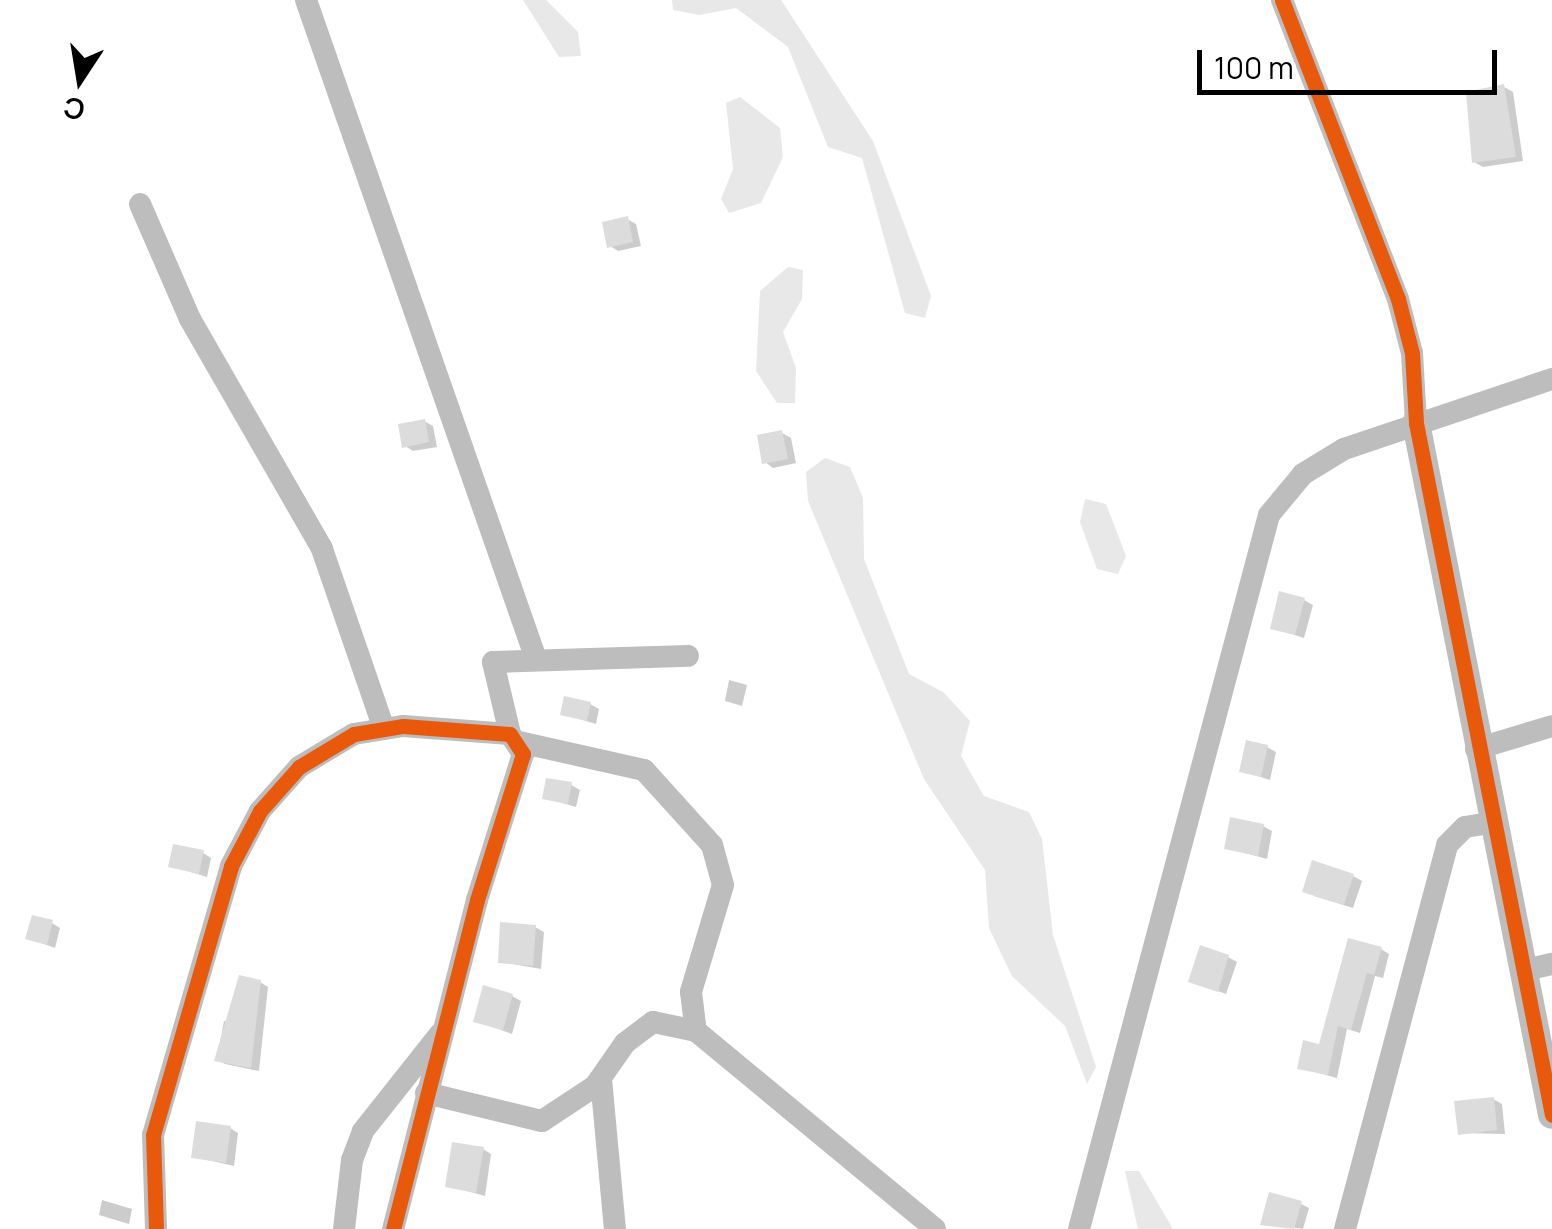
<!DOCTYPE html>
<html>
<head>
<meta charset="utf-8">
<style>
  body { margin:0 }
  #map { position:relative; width:1552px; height:1229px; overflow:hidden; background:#fff; font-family:Manrope,sans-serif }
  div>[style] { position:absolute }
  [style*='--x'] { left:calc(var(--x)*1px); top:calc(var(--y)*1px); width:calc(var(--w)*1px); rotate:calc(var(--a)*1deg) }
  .green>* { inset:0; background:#e8e8e8 }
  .shadow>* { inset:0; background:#0003 }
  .building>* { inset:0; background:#dcdcdc }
  .minor>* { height:22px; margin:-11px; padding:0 11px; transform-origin:11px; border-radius:11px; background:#bdbdbd }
  .tertiary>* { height:28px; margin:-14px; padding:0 14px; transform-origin:14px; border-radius:14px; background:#bdbdbd }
  .cycleway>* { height:15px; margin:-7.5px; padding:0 7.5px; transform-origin:7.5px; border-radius:7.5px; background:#e8590c }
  span { translate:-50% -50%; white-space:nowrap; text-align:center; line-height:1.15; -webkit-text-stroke:10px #fff; paint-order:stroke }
  .north { position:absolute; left:30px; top:30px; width:100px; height:100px; -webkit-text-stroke:8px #fff; paint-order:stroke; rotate:192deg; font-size:28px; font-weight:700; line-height:40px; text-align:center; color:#000 }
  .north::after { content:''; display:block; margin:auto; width:35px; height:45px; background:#000; clip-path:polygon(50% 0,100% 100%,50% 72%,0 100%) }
  .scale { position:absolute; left:1197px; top:50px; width:300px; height:45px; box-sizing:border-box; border:5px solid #000; border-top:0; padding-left:12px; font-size:30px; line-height:35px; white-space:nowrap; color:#000; -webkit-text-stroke:8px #fff; paint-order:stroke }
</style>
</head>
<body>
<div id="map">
  <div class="green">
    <div style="clip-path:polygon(523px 0,546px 0,578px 32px,581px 56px,559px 57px)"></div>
    <div style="clip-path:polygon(672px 0,781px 0,873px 141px,931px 296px,925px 318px,905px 313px,862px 158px,828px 147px,788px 47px,736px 8px,699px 15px,673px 10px)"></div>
    <div style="clip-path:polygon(740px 97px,780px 128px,783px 157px,761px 203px,729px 213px,721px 199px,733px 169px,726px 103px)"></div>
    <div style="clip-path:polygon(788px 267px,803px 270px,802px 299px,783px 332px,796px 368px,795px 403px,777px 403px,756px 371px,760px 291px)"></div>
    <div style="clip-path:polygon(825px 458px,850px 467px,863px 498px,864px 559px,909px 674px,943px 692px,970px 721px,961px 756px,984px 796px,1029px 812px,1042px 839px,1053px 935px,1096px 1067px,1087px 1084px,1065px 1026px,1012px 976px,989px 928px,985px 870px,924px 779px,808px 501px,806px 472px)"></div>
    <div style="clip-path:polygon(1085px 499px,1106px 504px,1126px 556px,1118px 574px,1097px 569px,1080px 522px)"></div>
    <div style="clip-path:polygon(1125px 1171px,1139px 1171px,1173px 1229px,1138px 1229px)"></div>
  </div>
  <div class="shadow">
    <div style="clip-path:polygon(1504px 87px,1513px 92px,1523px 161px,1483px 167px,1474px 162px)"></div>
    <div style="clip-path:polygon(627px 219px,636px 224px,641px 246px,618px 251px,610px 246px)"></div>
    <div style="clip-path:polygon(424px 421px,433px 426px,437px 447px,413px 451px,405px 446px)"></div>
    <div style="clip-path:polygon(782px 433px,791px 438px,796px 463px,773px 468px,765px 462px)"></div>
    <div style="clip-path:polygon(1304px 600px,1313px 605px,1304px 638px,1273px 628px)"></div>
    <div style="clip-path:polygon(729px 680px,747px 685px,742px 706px,725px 701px)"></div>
    <div style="clip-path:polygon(590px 704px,599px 709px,596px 724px,563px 714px)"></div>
    <div style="clip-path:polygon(1267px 747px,1276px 752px,1270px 780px,1242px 771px)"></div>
    <div style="clip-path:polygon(571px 785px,580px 790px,576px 807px,545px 798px)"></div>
    <div style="clip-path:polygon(1263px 826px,1272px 831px,1267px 859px,1227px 848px)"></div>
    <div style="clip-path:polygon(203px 853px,211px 858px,207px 877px,171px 866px)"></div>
    <div style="clip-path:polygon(1353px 876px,1362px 881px,1353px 908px,1314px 896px)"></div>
    <div style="clip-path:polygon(52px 923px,60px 928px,55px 948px,28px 938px)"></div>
    <div style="clip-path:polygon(535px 927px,544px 932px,541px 969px,500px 962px)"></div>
    <div style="clip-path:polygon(1381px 949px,1389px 954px,1383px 978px,1375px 976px,1360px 1033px,1347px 1029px,1337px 1078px,1300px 1068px,1321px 1047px)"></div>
    <div style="clip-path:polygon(1228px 957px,1237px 962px,1226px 994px,1191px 981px)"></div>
    <div style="clip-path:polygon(260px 982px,268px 987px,259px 1071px,225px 1064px,217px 1059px,224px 1021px,232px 1023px)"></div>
    <div style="clip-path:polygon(512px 996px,521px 1001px,512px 1034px,476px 1021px)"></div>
    <div style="clip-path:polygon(1493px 1099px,1502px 1104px,1505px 1134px,1460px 1133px)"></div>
    <div style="clip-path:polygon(230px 1128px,238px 1133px,234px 1166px,194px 1157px)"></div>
    <div style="clip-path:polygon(483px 1149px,491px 1154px,485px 1196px,448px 1186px)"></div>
    <div style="clip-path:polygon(102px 1200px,132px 1209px,129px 1224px,99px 1215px)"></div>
    <div style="clip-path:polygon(1301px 1204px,1309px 1208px,1303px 1229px,1263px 1223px)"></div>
  </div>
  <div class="building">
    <div style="clip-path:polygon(1504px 84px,1516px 157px,1472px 163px,1466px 92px)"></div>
    <div style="clip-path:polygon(628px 216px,633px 242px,607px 248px,602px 222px)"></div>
    <div style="clip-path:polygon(425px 419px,429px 442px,402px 448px,398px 424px)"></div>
    <div style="clip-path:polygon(782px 430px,788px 459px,762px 464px,757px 435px)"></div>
    <div style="clip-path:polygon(1279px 591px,1305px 598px,1295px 635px,1270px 629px)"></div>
    <div style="clip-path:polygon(564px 696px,591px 702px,587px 721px,560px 715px)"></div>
    <div style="clip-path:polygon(1246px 740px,1268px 745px,1261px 777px,1239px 772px)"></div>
    <div style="clip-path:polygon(546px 778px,572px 782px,568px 804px,542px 799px)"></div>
    <div style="clip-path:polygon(1230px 817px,1264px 824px,1258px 856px,1224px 849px)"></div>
    <div style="clip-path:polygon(173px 844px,204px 850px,199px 874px,168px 867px)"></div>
    <div style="clip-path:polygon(1312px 860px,1354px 874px,1344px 905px,1302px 892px)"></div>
    <div style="clip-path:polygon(32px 915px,53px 920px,47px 945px,25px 939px)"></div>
    <div style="clip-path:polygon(500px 922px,536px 925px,533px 966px,498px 963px)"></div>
    <div style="clip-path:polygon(1348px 938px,1382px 947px,1374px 975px,1367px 973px,1351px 1030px,1338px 1026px,1328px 1075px,1297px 1069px,1303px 1040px,1319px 1044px)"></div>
    <div style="clip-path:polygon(1200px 945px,1229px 955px,1218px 992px,1188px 982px)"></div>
    <div style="clip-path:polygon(239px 975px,261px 980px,251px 1068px,214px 1061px)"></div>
    <div style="clip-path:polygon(483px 985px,513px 994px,503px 1030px,473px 1022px)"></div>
    <div style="clip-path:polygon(1494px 1097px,1497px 1130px,1458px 1135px,1454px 1101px)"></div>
    <div style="clip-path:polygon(196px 1121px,231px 1126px,226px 1163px,191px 1158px)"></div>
    <div style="clip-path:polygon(452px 1142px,484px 1147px,476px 1193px,445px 1187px)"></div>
    <div style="clip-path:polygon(1269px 1192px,1302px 1201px,1294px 1229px,1260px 1225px)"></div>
  </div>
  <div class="minor">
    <div style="--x:306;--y:0;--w:698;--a:70.76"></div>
    <div style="--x:1282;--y:0;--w:321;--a:68.8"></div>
    <div style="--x:1398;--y:299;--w:56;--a:75.5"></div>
    <div style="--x:1412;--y:353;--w:70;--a:86.7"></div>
    <div style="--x:140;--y:204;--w:125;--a:66.5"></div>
    <div style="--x:190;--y:319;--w:265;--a:60.1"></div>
    <div style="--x:322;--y:549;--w:190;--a:71"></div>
    <div style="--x:510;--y:734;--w:74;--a:-103.3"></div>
    <div style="--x:493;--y:662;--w:195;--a:-1.8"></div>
    <div style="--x:519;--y:742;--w:128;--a:12.6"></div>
    <div style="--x:644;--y:770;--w:101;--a:47.8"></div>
    <div style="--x:712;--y:845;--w:41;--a:74.6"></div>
    <div style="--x:723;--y:885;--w:112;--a:106.7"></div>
    <div style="--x:691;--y:992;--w:39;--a:83"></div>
    <div style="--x:1476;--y:749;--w:79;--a:-16.8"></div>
    <div style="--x:1521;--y:971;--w:32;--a:-13"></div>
    <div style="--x:601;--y:1079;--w:151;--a:84.7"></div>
    <div style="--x:426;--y:1093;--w:119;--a:13.6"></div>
    <div style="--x:542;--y:1121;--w:64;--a:-33.4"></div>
    <div style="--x:595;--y:1086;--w:52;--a:-55.1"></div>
    <div style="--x:625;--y:1043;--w:35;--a:-37"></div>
    <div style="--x:653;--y:1022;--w:44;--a:11.8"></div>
    <div style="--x:696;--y:1031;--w:310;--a:39.6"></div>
    <div style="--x:156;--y:1229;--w:94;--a:-91.8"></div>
    <div style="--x:153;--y:1135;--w:280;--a:-73.8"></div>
    <div style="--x:231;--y:866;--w:62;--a:-62.2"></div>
    <div style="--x:260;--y:811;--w:59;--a:-48.4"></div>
    <div style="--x:299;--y:767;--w:64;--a:-31"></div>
    <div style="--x:354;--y:734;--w:50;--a:-9.3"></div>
    <div style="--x:403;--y:726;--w:107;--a:4.3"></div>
    <div style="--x:510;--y:734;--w:24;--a:57"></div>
    <div style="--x:523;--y:754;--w:153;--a:107.5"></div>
    <div style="--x:477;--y:900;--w:340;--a:104.3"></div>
    <div style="--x:344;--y:1229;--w:69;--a:-83.4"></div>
    <div style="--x:352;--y:1160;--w:31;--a:-69"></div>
    <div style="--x:363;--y:1131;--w:124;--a:-51.6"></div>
    <div style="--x:1079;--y:1229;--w:739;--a:-75.1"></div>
    <div style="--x:1269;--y:515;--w:53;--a:-50.3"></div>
    <div style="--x:1303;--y:474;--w:48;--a:-31.4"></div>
    <div style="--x:1344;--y:449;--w:219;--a:-18.6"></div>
    <div style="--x:1345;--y:1229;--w:397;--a:-75.1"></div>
    <div style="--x:1447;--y:845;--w:25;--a:-45"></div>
    <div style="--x:1465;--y:827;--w:26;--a:-9"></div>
  </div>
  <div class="tertiary">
    <div style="--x:1416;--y:423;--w:705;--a:78.88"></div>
  </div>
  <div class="cycleway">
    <div style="--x:1282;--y:0;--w:321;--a:68.8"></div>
    <div style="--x:1398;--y:299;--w:56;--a:75.5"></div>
    <div style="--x:1412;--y:353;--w:70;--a:86.7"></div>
    <div style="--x:1416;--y:423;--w:705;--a:78.88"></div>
    <div style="--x:156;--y:1229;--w:94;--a:-91.8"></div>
    <div style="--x:153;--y:1135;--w:280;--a:-73.8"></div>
    <div style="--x:231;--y:866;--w:62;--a:-62.2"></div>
    <div style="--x:260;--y:811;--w:59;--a:-48.4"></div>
    <div style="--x:299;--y:767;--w:64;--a:-31"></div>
    <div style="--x:354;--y:734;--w:50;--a:-9.3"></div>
    <div style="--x:403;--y:726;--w:107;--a:4.3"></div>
    <div style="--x:510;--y:734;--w:24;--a:57"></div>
    <div style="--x:523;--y:754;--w:153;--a:107.5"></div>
    <div style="--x:477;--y:900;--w:340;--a:104.3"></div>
  </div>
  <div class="north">С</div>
  <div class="scale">100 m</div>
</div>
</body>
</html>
